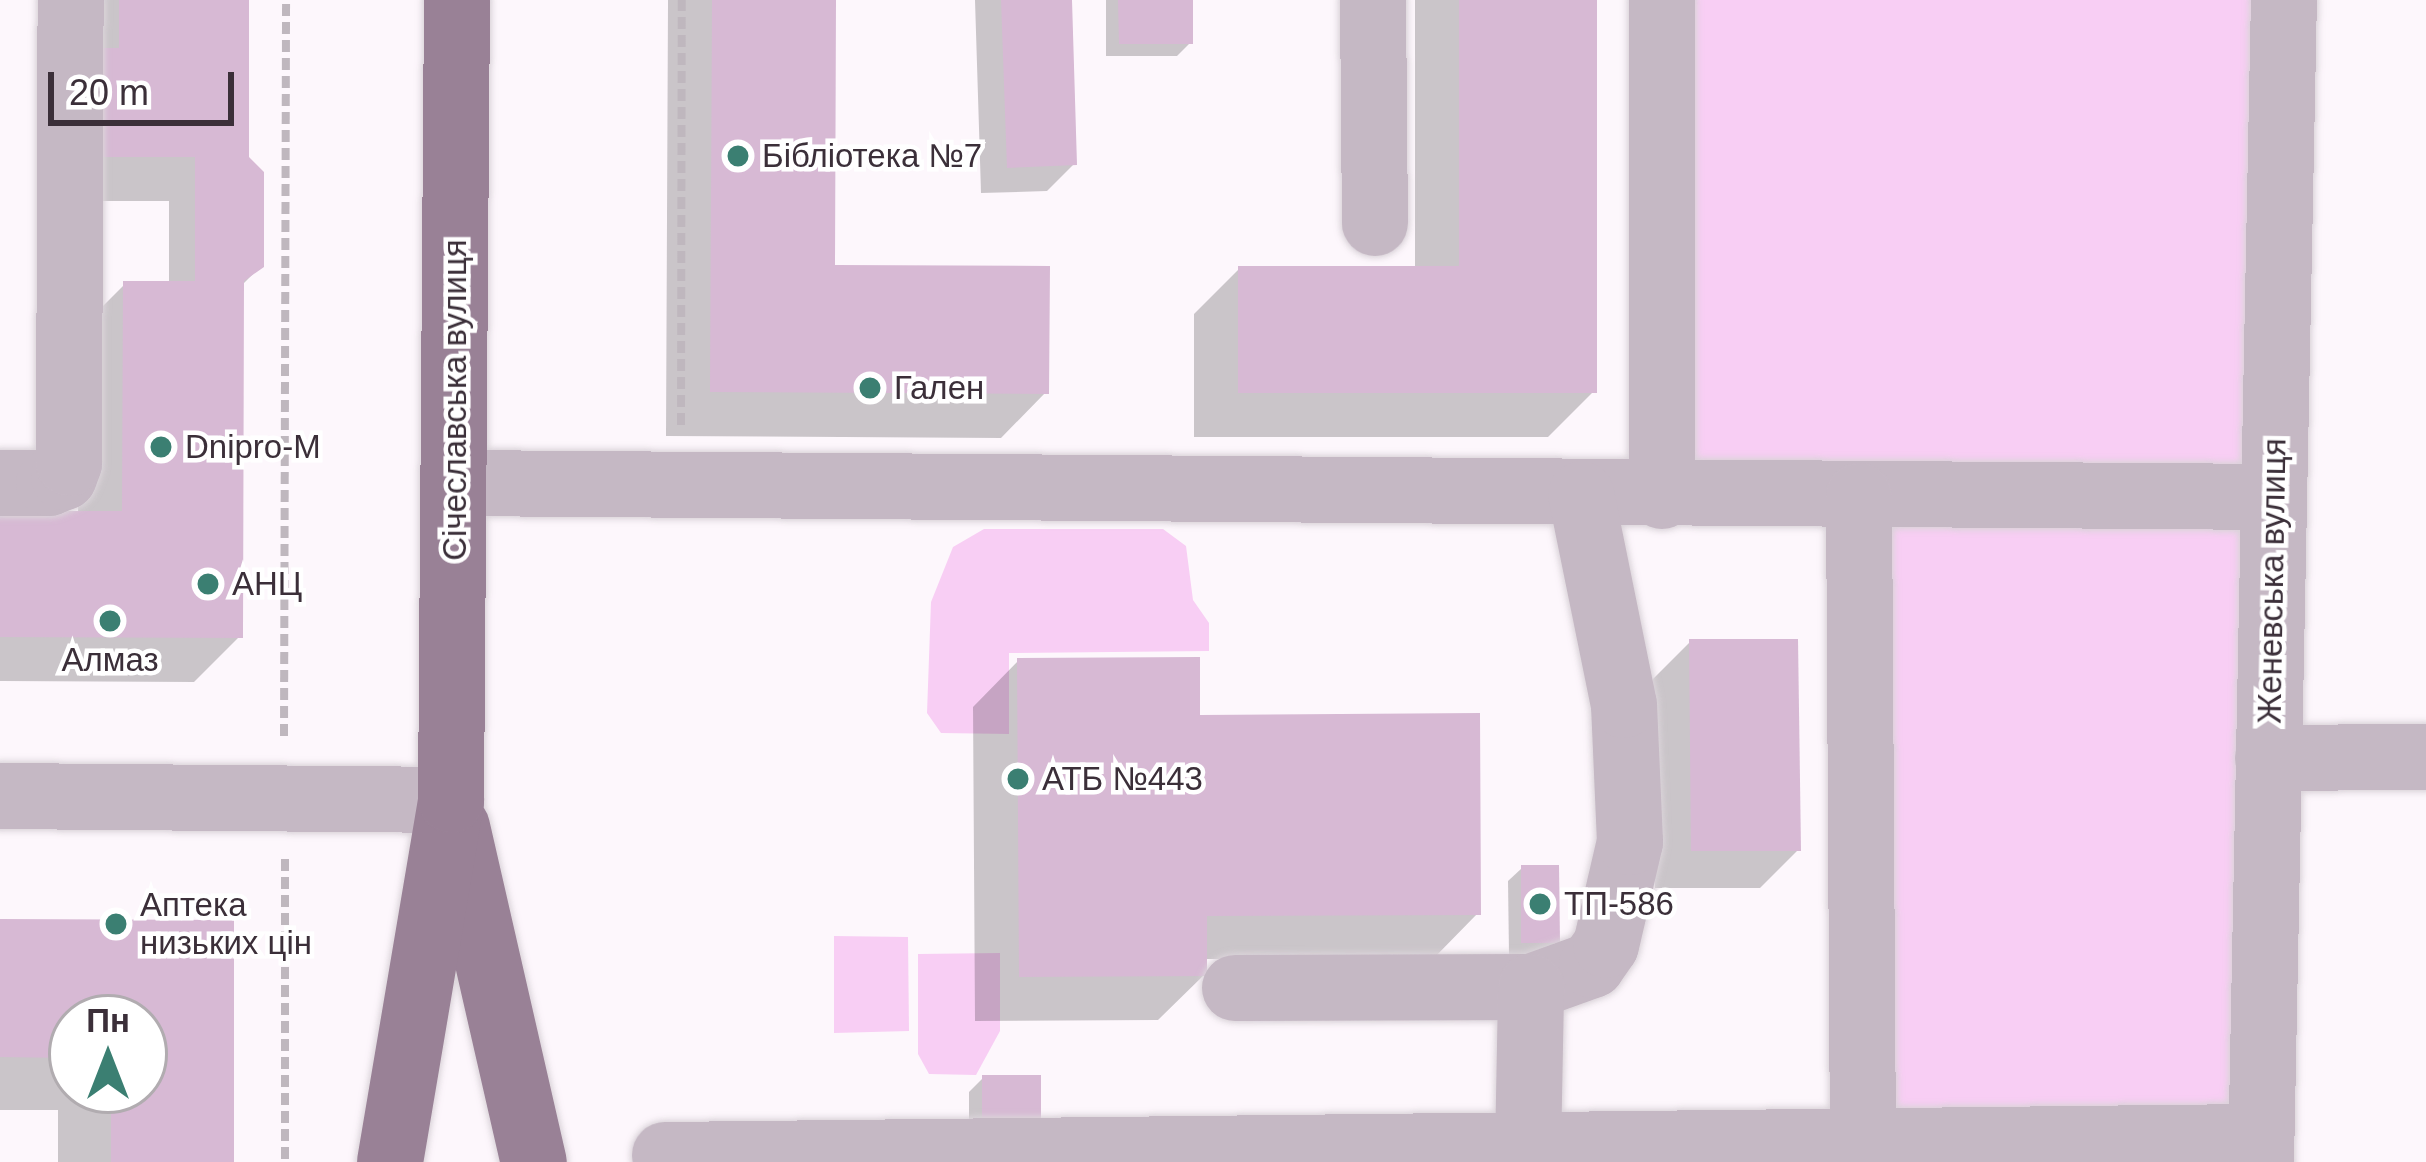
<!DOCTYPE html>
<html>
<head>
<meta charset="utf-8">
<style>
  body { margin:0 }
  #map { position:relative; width:2426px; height:1162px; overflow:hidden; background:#fdf7fc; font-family:Arial,sans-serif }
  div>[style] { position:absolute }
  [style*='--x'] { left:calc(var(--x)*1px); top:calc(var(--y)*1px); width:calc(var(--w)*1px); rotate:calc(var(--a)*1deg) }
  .green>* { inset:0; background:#f8cef4 }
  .shadow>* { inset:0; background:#0003 }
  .building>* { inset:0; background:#d7b9d4 }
  .path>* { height:8px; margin-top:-4px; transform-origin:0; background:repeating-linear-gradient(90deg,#bfb7be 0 12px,transparent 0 18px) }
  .roads { filter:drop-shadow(0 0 3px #dad3d9) drop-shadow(0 0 3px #dad3d9) }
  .minor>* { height:66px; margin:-33px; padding:0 33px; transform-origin:33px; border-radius:33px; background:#c5b8c4 }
  .major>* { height:66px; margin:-33px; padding:0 33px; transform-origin:33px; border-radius:33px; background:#998196 }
  .dots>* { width:33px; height:33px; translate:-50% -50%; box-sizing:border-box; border:6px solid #fff; border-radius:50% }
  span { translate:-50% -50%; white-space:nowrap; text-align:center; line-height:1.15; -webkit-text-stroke:9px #fff; paint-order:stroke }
  .poi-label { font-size:33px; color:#3b2f39 }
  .left { translate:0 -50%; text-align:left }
  .street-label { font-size:33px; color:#3b2f39 }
  .north { position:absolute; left:48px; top:994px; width:120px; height:120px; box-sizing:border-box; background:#fff; border:3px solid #b1acb0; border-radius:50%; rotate:0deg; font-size:33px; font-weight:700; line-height:48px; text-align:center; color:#3b2f39 }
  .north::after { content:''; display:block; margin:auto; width:42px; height:54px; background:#3b7f72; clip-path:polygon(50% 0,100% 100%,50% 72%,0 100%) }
  .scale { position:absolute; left:48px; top:72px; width:186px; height:54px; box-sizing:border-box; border:6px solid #3b2f39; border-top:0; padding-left:15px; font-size:36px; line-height:42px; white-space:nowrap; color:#3b2f39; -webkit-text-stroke:9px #fff; paint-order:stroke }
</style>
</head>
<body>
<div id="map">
  <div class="green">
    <div style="clip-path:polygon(1662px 0,2284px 0,2260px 1137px,1862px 1145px,1859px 497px,1662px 496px)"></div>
    <div style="clip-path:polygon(984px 529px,1163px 529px,1186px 546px,1193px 600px,1209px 623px,1209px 651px,1009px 653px,1009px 734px,941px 733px,927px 713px,931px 602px,953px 547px)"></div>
    <div style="clip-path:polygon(834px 936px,908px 937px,909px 1031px,834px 1033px)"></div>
    <div style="clip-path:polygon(1000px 953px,1000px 1031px,976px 1075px,929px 1074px,918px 1054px,918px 954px)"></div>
  </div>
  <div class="shadow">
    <div style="clip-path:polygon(75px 0,246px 0,246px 160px,261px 266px,241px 286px,240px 636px,194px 682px,0 681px,0 514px,78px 514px,80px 329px,125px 284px,169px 284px,169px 201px,56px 201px)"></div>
    <div style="clip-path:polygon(668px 0,833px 0,832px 268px,1046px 392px,1001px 438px,666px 436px)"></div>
    <div style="clip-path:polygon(975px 0,1069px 0,1074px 164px,1047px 191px,981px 193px)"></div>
    <div style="clip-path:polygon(1106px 0,1190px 0,1190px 43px,1177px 56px,1106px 56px)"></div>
    <div style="clip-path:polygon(1415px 0,1594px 0,1594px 391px,1548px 437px,1194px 437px,1194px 314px,1239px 269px,1415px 269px)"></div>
    <div style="clip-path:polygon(1690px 642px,1798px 850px,1760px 888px,1655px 888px,1653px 679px)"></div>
    <div style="clip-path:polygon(1018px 661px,1197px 718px,1478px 913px,1433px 959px,1204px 959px,1204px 975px,1158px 1020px,975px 1021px,973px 707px)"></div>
    <div style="clip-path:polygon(1522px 868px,1557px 941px,1543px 955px,1509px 955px,1508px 881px)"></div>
    <div style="clip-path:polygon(evenodd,0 922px,231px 923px,231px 1162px,58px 1162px,58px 1110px,0 1110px,0 922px,72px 1018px,144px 1018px,144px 1090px,72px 1090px,72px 1018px)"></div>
    <div style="clip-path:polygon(983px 1078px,1038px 1078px,969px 1131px,969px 1092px)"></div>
  </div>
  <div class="building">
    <div style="clip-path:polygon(119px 0,249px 0,249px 157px,264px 172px,264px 267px,244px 281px,243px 638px,0 637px,0 511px,122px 511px,123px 281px,195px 281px,195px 157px,100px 157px,100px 48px,119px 48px)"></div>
    <div style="clip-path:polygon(712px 0,836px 0,835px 265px,1050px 266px,1049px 394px,710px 392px)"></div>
    <div style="clip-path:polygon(1001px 0,1072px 0,1077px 165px,1007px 168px)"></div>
    <div style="clip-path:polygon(1118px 0,1193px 0,1193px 44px,1119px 44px)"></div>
    <div style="clip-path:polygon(1459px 0,1597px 0,1597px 393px,1238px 393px,1238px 266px,1459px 266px)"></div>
    <div style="clip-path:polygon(1689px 639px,1798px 639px,1801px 851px,1691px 851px)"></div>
    <div style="clip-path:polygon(1200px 657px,1200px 715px,1480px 713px,1481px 915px,1207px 916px,1207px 976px,1019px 977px,1017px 658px)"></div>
    <div style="clip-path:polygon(1521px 865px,1559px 865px,1560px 943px,1521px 943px)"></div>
    <div style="clip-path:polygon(0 919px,234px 920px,234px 1162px,111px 1162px,111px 1090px,144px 1090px,144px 1018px,72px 1018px,72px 1058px,0 1057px)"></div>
    <div style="clip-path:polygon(982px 1075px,1041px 1075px,1041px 1119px,982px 1119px)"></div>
  </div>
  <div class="path">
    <div style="--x:681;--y:425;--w:425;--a:-89.9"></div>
    <div style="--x:284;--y:736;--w:736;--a:-89.84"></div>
    <div style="--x:285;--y:859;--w:303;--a:90"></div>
  </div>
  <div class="roads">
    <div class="minor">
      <div style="--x:1373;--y:0;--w:223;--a:89.5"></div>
      <div style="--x:1662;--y:0;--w:496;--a:90"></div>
      <div style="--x:0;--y:483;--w:49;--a:0"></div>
      <div style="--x:49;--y:483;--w:16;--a:-22"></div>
      <div style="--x:64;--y:477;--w:15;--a:-70"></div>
      <div style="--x:69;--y:463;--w:463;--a:-89.8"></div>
      <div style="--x:454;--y:483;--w:1820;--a:0.44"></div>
      <div style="--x:1859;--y:496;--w:649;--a:89.65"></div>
      <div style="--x:2268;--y:758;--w:158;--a:-0.4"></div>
      <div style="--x:0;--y:796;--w:451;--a:0.5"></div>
      <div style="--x:1235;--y:988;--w:296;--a:-0.2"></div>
      <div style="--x:1531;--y:987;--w:65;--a:-19.8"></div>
      <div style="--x:1592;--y:965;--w:24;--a:-55"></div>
      <div style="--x:1606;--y:945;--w:106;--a:-76.9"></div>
      <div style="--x:1630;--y:842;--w:137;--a:-92.5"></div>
      <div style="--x:1624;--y:705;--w:215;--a:-101.5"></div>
      <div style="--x:1528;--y:1150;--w:163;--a:-88.9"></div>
      <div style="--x:665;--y:1155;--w:1595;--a:-0.65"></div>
      <div style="--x:2261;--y:1162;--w:1162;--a:-88.87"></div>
    </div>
    <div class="major">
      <div style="--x:457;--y:827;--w:344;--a:77.1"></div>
      <div style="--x:390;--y:1162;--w:367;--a:-80.4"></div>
      <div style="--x:451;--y:800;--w:800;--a:-89.57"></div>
    </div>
  </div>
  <div class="dots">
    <div style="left:738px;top:156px;background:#3b7f72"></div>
    <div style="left:870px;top:388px;background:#3b7f72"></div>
    <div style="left:161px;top:447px;background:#3b7f72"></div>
    <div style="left:208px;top:584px;background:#3b7f72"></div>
    <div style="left:110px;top:621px;background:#3b7f72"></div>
    <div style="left:1018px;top:779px;background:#3b7f72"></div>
    <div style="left:1540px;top:904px;background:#3b7f72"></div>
    <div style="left:116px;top:924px;background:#3b7f72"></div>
  </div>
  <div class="poi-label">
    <span class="left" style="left:762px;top:156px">Бібліотека №7</span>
    <span class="left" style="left:894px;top:388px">Гален</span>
    <span class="left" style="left:185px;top:447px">Dnipro-M</span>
    <span class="left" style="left:232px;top:584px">АНЦ</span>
    <span style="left:110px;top:660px">Алмаз</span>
    <span class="left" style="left:1042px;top:779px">АТБ №443</span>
    <span class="left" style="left:1564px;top:904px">ТП-586</span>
    <span class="left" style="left:140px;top:924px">Аптека<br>низьких цін</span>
  </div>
  <div class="street-label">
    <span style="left:455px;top:400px;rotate:-90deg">Січеславська вулиця</span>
    <span style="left:2272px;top:581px;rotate:-89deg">Женевська вулиця</span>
  </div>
  <div class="north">Пн</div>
  <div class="scale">20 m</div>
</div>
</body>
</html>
